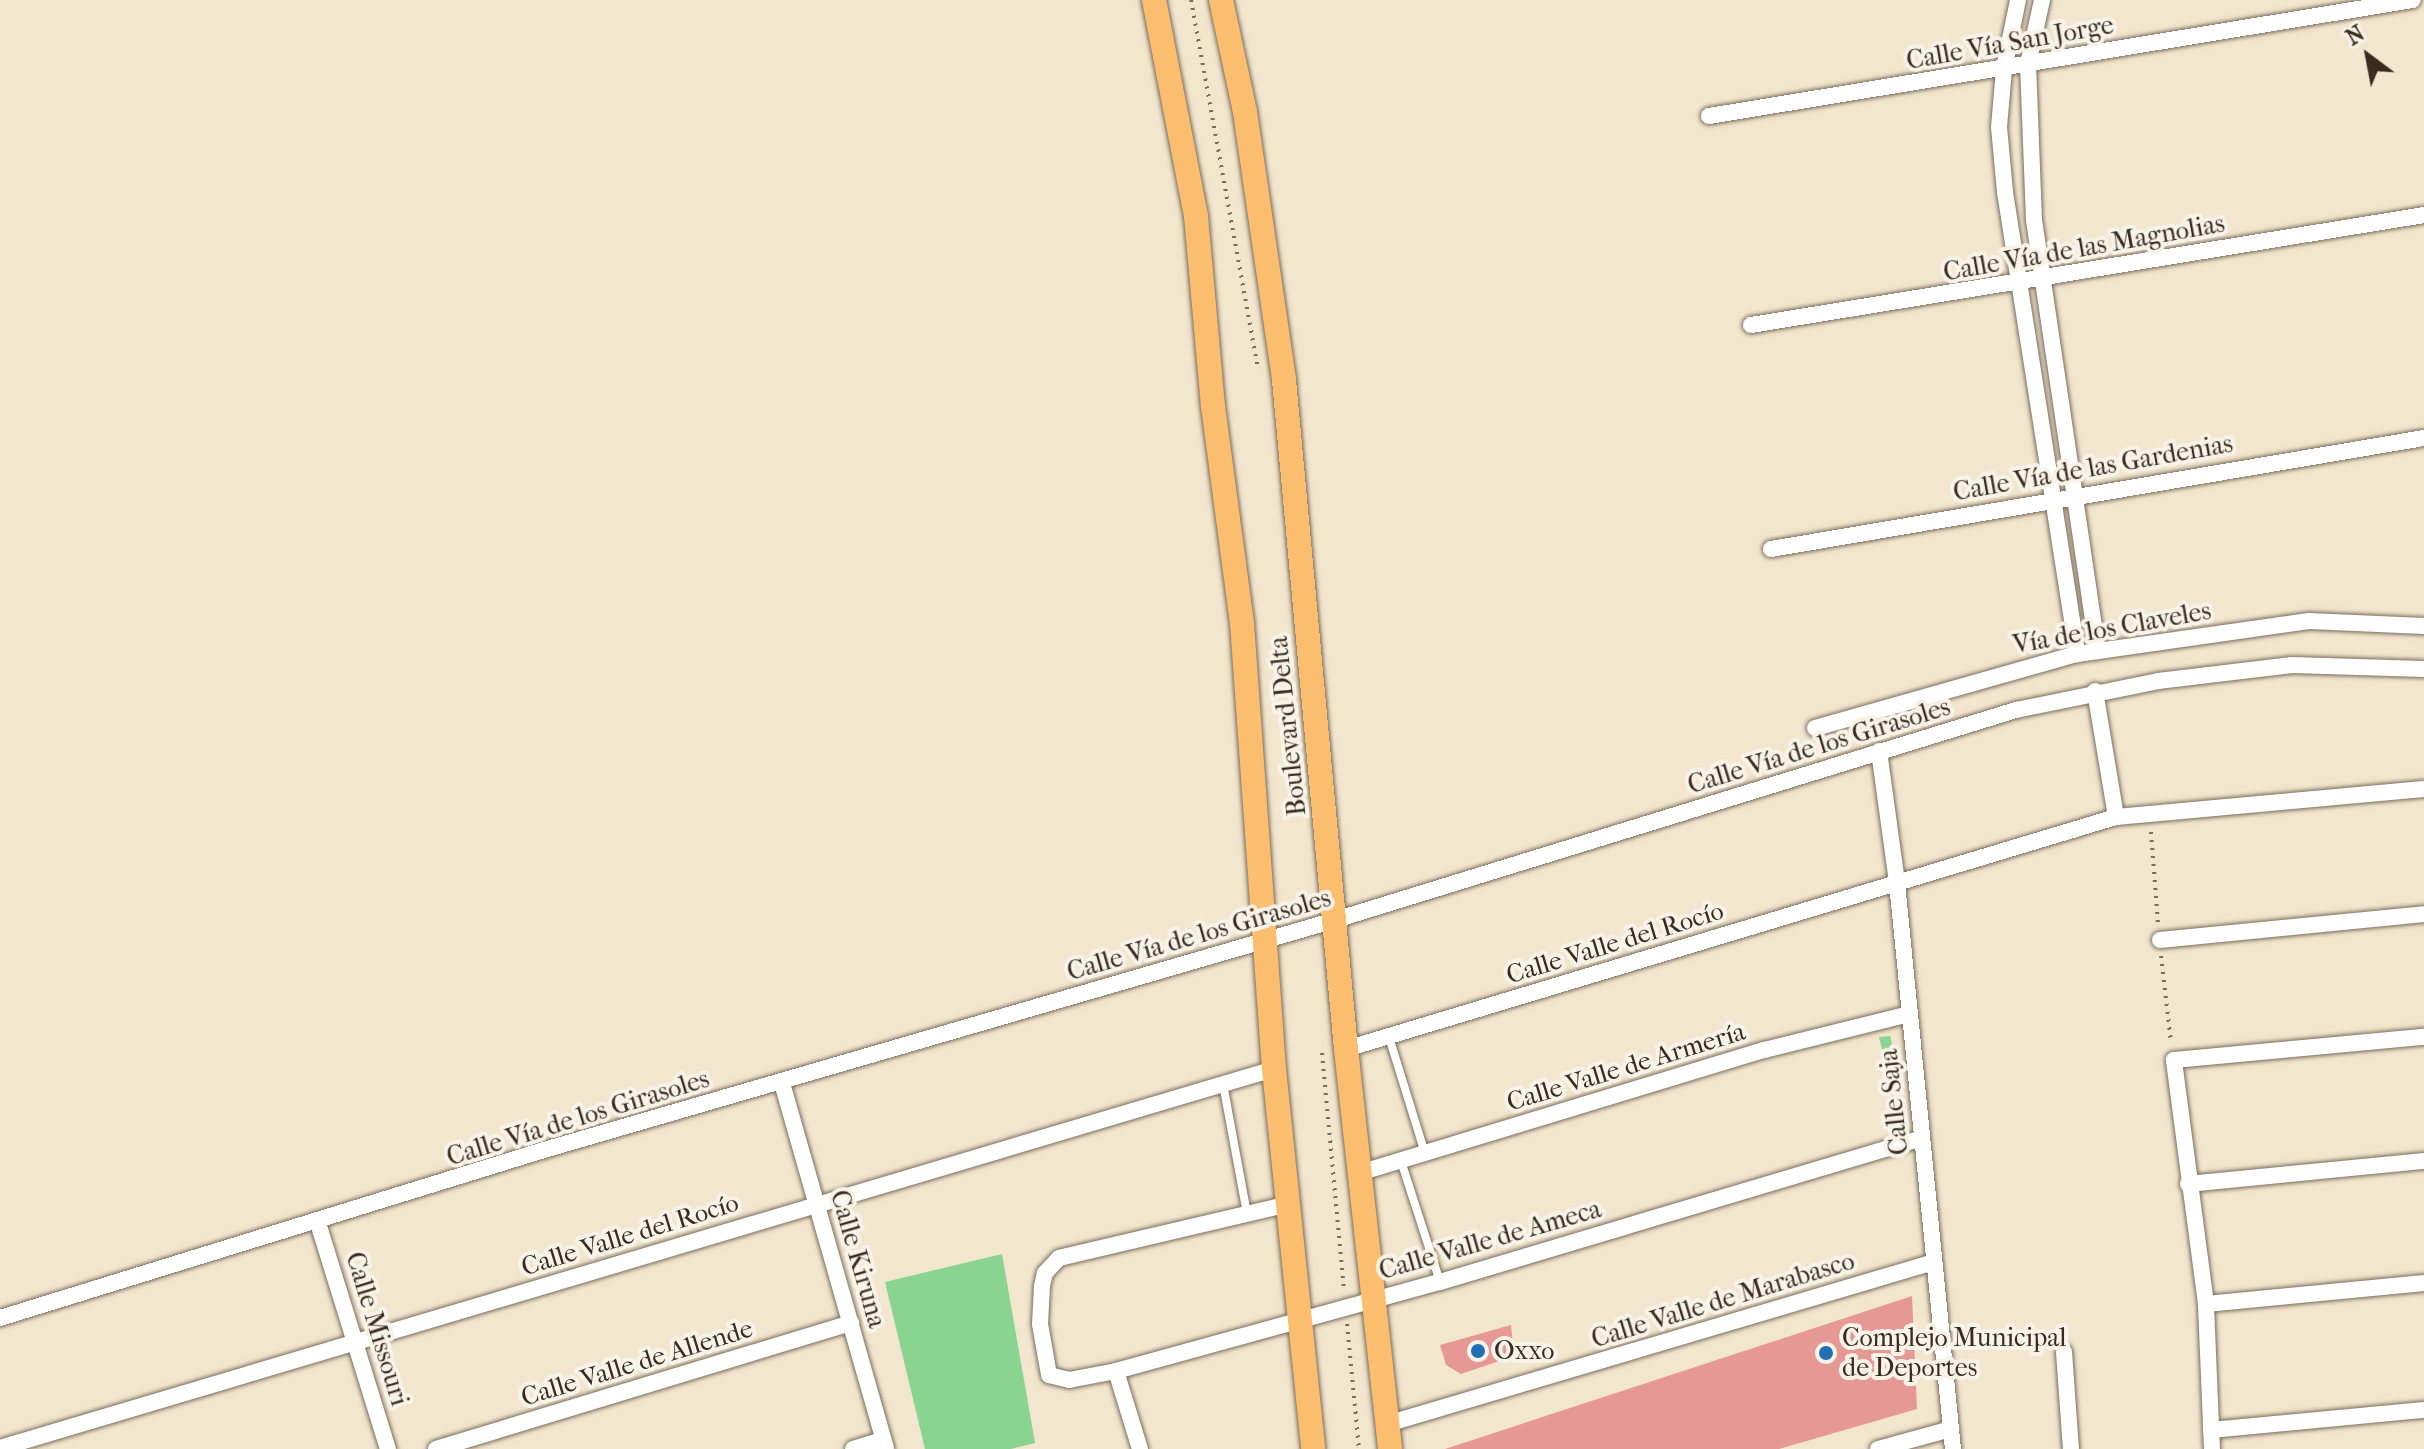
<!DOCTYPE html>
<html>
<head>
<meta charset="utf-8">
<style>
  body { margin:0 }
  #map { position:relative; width:2424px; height:1449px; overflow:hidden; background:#f2e6ce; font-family:"IM FELL French Canon",serif }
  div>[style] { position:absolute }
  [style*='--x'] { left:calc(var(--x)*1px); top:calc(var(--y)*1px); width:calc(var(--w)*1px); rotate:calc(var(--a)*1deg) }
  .green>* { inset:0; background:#89d491 }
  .building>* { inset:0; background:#e69895 }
  .path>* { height:4px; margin-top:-2px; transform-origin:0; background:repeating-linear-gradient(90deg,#7b6c5c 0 2px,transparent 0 8px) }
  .roads { filter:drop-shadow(0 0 2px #7b6c5c) drop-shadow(0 0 2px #7b6c5c) }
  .service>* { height:8px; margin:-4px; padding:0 4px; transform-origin:4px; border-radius:4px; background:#fff }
  .minor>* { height:16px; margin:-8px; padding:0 8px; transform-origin:8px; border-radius:8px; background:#fff }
  .primary>* { height:24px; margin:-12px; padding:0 12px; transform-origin:12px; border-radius:12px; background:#fbbd6e }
  .dots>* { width:22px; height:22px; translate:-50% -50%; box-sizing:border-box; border:4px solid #f7f3e8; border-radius:50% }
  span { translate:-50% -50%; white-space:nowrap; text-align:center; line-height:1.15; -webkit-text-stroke:8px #f7f3e8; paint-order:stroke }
  .street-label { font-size:26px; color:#3b2a1e }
  .poi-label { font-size:26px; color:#3b2a1e }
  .left { translate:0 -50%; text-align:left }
  .north { position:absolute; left:2328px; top:16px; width:80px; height:80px; -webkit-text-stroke:6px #f7f3e8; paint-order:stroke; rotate:328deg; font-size:22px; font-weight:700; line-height:32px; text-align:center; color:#3b2a1e }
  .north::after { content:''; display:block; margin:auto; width:28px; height:36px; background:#3b2a1e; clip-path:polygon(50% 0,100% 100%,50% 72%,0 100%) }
</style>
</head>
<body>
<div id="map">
  <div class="green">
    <div style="clip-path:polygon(1890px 1036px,1900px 1078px,1889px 1078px,1879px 1037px)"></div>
    <div style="clip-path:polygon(1002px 1254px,1035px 1443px,1011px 1449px,925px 1449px,885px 1282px)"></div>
  </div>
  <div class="building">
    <div style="clip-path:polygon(1912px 1296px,1917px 1409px,1779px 1449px,1445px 1449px)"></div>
    <div style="clip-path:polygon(1511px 1325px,1514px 1356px,1461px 1374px,1446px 1365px,1440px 1345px)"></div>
  </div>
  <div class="path">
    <div style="--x:1191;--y:0;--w:374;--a:79.7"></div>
    <div style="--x:2151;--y:832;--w:91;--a:85.6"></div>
    <div style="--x:2161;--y:956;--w:87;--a:83.4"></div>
    <div style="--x:1322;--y:1053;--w:239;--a:84.7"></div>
    <div style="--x:1347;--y:1324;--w:126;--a:84.5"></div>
  </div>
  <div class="roads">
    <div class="service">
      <div style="--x:1389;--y:1037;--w:121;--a:72.8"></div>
      <div style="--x:1223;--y:1084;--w:131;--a:79.5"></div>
      <div style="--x:1401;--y:1161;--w:127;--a:72.1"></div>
    </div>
    <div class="minor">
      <div style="--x:2018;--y:0;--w:70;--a:101.5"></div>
      <div style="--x:2004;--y:69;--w:58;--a:94.9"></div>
      <div style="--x:1999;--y:127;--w:65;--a:84.7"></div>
      <div style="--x:2005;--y:192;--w:468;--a:81.1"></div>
      <div style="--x:2042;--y:0;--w:66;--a:102.3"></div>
      <div style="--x:2028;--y:64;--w:156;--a:87.8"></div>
      <div style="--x:2034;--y:220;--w:436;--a:81.6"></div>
      <div style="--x:1709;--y:116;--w:713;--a:-9.36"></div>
      <div style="--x:1751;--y:325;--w:682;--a:-9.28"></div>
      <div style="--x:1771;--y:549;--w:662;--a:-9.65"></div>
      <div style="--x:2095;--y:691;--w:128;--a:80.5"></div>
      <div style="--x:1815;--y:728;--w:272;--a:-15.8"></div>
      <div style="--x:2077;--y:654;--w:234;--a:-8.1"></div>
      <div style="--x:2309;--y:621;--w:115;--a:2.5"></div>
      <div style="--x:1879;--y:751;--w:133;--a:82.2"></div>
      <div style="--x:1897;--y:883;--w:569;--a:84.35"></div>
      <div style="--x:2160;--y:940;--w:265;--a:-5.6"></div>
      <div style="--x:1346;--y:1049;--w:804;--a:-16.77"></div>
      <div style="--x:2116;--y:817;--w:309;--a:-5.2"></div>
      <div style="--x:782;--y:1083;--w:380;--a:74.1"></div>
      <div style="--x:1359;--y:1173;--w:423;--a:-16.9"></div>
      <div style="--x:1764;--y:1050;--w:150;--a:-13.9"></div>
      <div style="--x:2188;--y:1184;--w:237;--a:-5.6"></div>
      <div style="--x:1289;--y:1204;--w:236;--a:166.8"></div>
      <div style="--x:1059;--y:1258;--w:21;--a:133"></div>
      <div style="--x:1045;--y:1273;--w:13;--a:103"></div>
      <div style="--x:1042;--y:1286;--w:38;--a:93"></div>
      <div style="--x:1040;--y:1324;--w:52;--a:80"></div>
      <div style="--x:1049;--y:1375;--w:21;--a:14"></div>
      <div style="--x:1069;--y:1380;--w:48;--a:-10.8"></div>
      <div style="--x:1116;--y:1371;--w:336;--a:-15.4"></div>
      <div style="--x:1440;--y:1282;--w:503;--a:-16.63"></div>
      <div style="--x:318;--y:1223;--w:237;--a:72.8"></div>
      <div style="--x:2206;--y:1304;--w:219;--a:-5.5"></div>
      <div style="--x:0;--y:1318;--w:569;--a:-17.16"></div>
      <div style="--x:544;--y:1150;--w:824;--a:-16.21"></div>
      <div style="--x:1335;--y:920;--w:713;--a:-17.14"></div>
      <div style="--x:2016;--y:710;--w:145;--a:-11.5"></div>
      <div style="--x:2158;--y:681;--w:135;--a:-6.8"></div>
      <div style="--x:2292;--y:665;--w:132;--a:1.7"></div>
      <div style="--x:2064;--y:1352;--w:97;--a:85.9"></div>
      <div style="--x:1116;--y:1371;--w:82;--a:72.9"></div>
      <div style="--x:1387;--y:1424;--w:570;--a:-16.5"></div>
      <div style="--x:2211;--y:1430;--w:214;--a:-5.4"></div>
      <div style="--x:0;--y:1448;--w:1329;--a:-16.57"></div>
      <div style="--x:436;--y:1449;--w:434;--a:-16.9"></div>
      <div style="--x:853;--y:1449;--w:31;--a:-17"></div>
      <div style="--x:1878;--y:1449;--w:76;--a:-15.3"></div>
      <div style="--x:2212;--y:1449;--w:145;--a:-92.4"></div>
      <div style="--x:2206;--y:1304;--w:246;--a:-97.5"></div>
      <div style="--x:2174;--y:1060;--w:251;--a:-5.3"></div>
    </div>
    <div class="primary">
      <div style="--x:1154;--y:0;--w:220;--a:79"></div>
      <div style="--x:1196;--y:216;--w:191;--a:84.9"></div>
      <div style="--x:1213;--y:406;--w:219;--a:82.4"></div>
      <div style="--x:1242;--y:623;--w:447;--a:85.9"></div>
      <div style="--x:1274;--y:1069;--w:382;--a:84.1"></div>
      <div style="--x:1221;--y:0;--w:115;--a:77.9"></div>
      <div style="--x:1245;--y:112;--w:271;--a:81.7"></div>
      <div style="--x:1284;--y:380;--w:672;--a:84.71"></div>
      <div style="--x:1346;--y:1049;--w:402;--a:83.7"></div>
    </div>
  </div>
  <div class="dots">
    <div style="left:1478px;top:1351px;background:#1f6fb2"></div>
    <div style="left:1826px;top:1353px;background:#1f6fb2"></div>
  </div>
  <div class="street-label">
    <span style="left:2010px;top:43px;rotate:-10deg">Calle Vía San Jorge</span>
    <span style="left:2084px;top:248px;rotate:-10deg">Calle Vía de las Magnolias</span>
    <span style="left:2093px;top:468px;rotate:-10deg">Calle Vía de las Gardenias</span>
    <span style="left:2112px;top:628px;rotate:-10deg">Vía de los Claveles</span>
    <span style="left:1288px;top:726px;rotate:-96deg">Boulevard Delta</span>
    <span style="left:1819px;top:746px;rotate:-17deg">Calle Vía de los Girasoles</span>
    <span style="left:1199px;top:935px;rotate:-16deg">Calle Vía de los Girasoles</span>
    <span style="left:1615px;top:943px;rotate:-17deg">Calle Valle del Rocío</span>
    <span style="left:1626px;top:1067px;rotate:-17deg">Calle Valle de Armería</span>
    <span style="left:1894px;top:1102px;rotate:-96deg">Calle Saja</span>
    <span style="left:578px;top:1118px;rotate:-17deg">Calle Vía de los Girasoles</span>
    <span style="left:630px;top:1235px;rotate:-17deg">Calle Valle del Rocío</span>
    <span style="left:1490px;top:1240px;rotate:-16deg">Calle Valle de Ameca</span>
    <span style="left:858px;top:1259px;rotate:74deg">Calle Kiruna</span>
    <span style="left:1723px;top:1300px;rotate:-17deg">Calle Valle de Marabasco</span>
    <span style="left:377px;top:1329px;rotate:73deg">Calle Missouri</span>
    <span style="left:637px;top:1363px;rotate:-17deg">Calle Valle de Allende</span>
  </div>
  <div class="poi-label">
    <span class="left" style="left:1842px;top:1353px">Complejo Municipal<br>de Deportes</span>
    <span class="left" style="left:1494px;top:1351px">Oxxo</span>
  </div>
  <div class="north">N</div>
</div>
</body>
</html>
